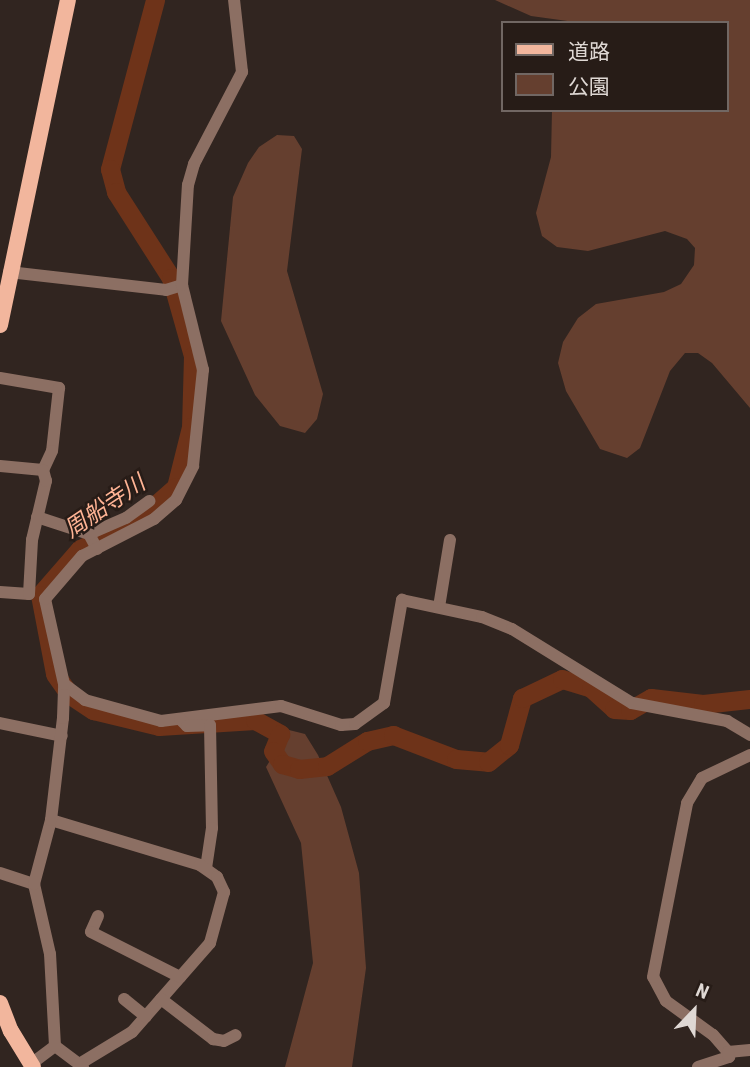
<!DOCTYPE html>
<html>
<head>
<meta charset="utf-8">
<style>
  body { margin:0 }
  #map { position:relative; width:750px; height:1067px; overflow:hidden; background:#312520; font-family:"Roboto Condensed","Noto Sans JP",sans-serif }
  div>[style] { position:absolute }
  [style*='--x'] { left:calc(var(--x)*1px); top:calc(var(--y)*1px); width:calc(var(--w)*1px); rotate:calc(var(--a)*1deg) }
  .green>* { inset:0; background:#653f2f }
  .river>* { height:19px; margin:-9.5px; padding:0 9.5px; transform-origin:9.5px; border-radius:9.5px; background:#6e3319 }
  .minor>* { height:12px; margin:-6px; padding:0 6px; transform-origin:6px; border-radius:6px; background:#8c6f63 }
  .major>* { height:16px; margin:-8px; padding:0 8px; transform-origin:8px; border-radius:8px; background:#f2b69d }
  span { translate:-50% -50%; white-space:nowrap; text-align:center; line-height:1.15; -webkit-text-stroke:5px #271c17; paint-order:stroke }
  .water-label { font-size:23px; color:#ffb495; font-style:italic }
  .legend { position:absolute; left:501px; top:21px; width:228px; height:91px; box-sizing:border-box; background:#271c17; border:2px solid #716763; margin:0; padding:9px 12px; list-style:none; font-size:21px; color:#dfd8d4 }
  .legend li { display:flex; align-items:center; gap:14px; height:35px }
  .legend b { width:35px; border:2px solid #716763 }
  .north { position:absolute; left:659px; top:976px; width:70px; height:70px; -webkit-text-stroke:5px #271c17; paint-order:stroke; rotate:23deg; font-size:19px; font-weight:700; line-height:28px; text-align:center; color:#dfd8d4 }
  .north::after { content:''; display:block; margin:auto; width:24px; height:32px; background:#dfd8d4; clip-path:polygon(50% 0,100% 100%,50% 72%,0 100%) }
</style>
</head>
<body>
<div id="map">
  <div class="green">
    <div style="clip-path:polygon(495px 0,750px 0,750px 408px,712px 363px,698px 353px,685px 353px,670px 371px,640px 448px,627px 458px,600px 449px,566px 391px,558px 363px,563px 342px,578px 318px,596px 304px,664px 292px,681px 284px,694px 265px,695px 248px,687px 239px,665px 231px,588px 251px,557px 247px,542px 236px,536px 213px,551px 157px,552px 110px,727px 110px,727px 23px,582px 23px,531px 16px)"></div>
    <div style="clip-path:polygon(277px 135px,294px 136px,302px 149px,287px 271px,323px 394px,317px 419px,305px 433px,280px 426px,255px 395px,221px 321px,233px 197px,248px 163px,259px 147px)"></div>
    <div style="clip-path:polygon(289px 730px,305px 734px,318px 755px,341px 807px,359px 873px,366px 968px,352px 1067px,285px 1067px,313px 963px,301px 843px,266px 767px)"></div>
  </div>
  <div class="river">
    <div style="--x:155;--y:0;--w:175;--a:104.9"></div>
    <div style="--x:110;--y:169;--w:24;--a:75"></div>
    <div style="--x:116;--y:192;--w:102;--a:57.4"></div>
    <div style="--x:171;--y:278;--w:81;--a:74.2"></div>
    <div style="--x:193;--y:356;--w:71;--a:91.6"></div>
    <div style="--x:191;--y:427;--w:62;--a:104"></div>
    <div style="--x:176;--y:487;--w:55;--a:138.7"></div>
    <div style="--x:135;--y:523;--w:61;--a:154.7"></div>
    <div style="--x:80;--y:549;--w:61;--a:131"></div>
    <div style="--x:40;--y:595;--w:80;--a:79.2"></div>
    <div style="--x:55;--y:674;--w:24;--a:55"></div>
    <div style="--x:69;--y:694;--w:29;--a:34"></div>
    <div style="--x:93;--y:710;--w:68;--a:13.6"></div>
    <div style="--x:159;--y:726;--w:96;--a:-3.6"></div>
    <div style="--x:255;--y:720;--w:29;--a:29"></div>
    <div style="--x:280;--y:734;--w:18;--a:112"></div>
    <div style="--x:273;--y:751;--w:16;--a:55"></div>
    <div style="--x:282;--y:764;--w:18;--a:16"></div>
    <div style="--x:299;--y:769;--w:28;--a:-6"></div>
    <div style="--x:327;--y:766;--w:47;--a:-32"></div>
    <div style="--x:367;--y:741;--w:27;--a:-13"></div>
    <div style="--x:393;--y:735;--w:67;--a:20.9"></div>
    <div style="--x:456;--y:759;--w:32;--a:5"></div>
    <div style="--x:488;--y:762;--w:27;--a:-39"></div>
    <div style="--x:509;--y:745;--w:49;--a:-74.5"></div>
    <div style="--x:522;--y:698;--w:44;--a:-25.4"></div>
    <div style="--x:562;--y:679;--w:30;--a:17"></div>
    <div style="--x:591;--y:688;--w:31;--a:42"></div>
    <div style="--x:614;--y:709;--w:16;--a:4"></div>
    <div style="--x:630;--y:710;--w:24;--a:-30"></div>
    <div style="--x:651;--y:698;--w:52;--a:6.6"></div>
    <div style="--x:703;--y:704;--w:47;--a:-6.1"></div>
  </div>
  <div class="minor">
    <div style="--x:9;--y:272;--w:158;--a:6.5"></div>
    <div style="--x:166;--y:290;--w:17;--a:-17"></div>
    <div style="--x:0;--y:378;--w:60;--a:9.6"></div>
    <div style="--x:59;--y:388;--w:63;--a:96.3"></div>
    <div style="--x:52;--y:451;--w:21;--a:115"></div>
    <div style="--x:43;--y:470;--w:43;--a:-174.7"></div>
    <div style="--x:37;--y:517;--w:55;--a:18.1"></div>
    <div style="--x:89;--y:534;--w:17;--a:62"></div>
    <div style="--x:89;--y:534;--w:40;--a:-23.4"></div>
    <div style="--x:126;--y:518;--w:29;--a:-36"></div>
    <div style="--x:0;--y:592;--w:29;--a:4"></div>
    <div style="--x:29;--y:594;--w:54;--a:-86.8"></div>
    <div style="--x:32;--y:540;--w:61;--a:-76.7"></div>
    <div style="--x:46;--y:481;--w:11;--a:-105"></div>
    <div style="--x:439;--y:607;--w:68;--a:-80.7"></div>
    <div style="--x:64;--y:684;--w:26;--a:37"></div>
    <div style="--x:85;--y:700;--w:79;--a:15.4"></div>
    <div style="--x:161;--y:721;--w:121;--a:-7.1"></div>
    <div style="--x:281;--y:706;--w:63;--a:17.6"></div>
    <div style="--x:341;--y:725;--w:14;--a:-4"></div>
    <div style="--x:355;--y:724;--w:36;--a:-36"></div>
    <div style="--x:384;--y:703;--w:105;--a:-80.1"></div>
    <div style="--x:402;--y:600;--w:82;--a:12"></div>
    <div style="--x:482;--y:617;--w:32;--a:22"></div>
    <div style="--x:512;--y:629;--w:141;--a:31.7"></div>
    <div style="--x:632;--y:703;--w:97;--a:10.7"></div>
    <div style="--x:727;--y:721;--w:27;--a:31"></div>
    <div style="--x:180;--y:719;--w:10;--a:45"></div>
    <div style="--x:187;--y:726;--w:23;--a:-2"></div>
    <div style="--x:210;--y:725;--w:103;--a:88.9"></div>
    <div style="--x:212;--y:828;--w:40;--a:98.5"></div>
    <div style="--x:0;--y:723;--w:63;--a:11.8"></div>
    <div style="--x:51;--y:820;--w:156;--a:16.8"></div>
    <div style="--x:200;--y:865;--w:21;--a:35"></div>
    <div style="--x:217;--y:877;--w:17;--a:65"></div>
    <div style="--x:224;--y:892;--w:53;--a:105.4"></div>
    <div style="--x:210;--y:943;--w:118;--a:131.2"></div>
    <div style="--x:132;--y:1032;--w:60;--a:148.7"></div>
    <div style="--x:0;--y:873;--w:36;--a:18"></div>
    <div style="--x:98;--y:916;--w:17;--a:114"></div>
    <div style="--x:91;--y:932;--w:100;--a:26.8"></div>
    <div style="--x:124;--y:999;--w:28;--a:39"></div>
    <div style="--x:161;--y:999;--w:66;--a:37.6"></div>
    <div style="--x:213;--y:1039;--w:11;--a:10"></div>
    <div style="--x:224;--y:1041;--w:13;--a:-27"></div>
    <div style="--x:728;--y:1052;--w:23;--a:-131"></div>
    <div style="--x:713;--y:1035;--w:58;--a:-144.1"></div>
    <div style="--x:666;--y:1001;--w:27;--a:-118"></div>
    <div style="--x:653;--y:977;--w:177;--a:-78.9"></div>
    <div style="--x:687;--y:803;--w:29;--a:-59"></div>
    <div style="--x:702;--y:778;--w:53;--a:-25.6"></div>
    <div style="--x:728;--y:1052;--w:22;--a:-5"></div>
    <div style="--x:31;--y:1064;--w:30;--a:-37"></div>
    <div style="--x:83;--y:1067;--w:35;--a:-143"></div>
    <div style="--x:55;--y:1046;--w:92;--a:-93.1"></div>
    <div style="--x:50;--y:954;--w:72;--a:-102.9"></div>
    <div style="--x:34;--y:884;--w:66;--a:-75.1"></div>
    <div style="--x:51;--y:820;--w:103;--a:-83.3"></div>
    <div style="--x:63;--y:718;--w:34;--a:-88"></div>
    <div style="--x:64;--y:684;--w:87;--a:-102.6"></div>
    <div style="--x:45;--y:599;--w:57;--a:-49.3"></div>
    <div style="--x:82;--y:556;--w:81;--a:-27.2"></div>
    <div style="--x:154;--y:519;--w:29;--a:-41"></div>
    <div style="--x:176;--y:500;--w:38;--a:-63"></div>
    <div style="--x:193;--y:466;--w:97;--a:-84.1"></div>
    <div style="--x:203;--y:370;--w:88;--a:-103.9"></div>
    <div style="--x:182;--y:285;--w:100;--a:-86.6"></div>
    <div style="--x:188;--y:185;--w:22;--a:-74"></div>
    <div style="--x:194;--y:164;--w:104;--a:-62.4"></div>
    <div style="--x:242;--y:72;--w:72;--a:-96.3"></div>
    <div style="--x:698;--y:1067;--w:33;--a:-18"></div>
    <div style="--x:729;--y:1057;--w:5;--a:-101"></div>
  </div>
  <div class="major">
    <div style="--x:0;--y:325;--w:332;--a:-78.2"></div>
    <div style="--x:0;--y:1003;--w:30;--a:69"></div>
    <div style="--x:11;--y:1031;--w:42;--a:58.6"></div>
  </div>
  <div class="water-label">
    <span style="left:105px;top:507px;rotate:-34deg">周船寺川</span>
  </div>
  <ul class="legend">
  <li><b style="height:9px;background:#f2b69d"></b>道路</li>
  <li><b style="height:19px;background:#653f2f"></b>公園</li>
  </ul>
  <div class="north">N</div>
</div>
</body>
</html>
